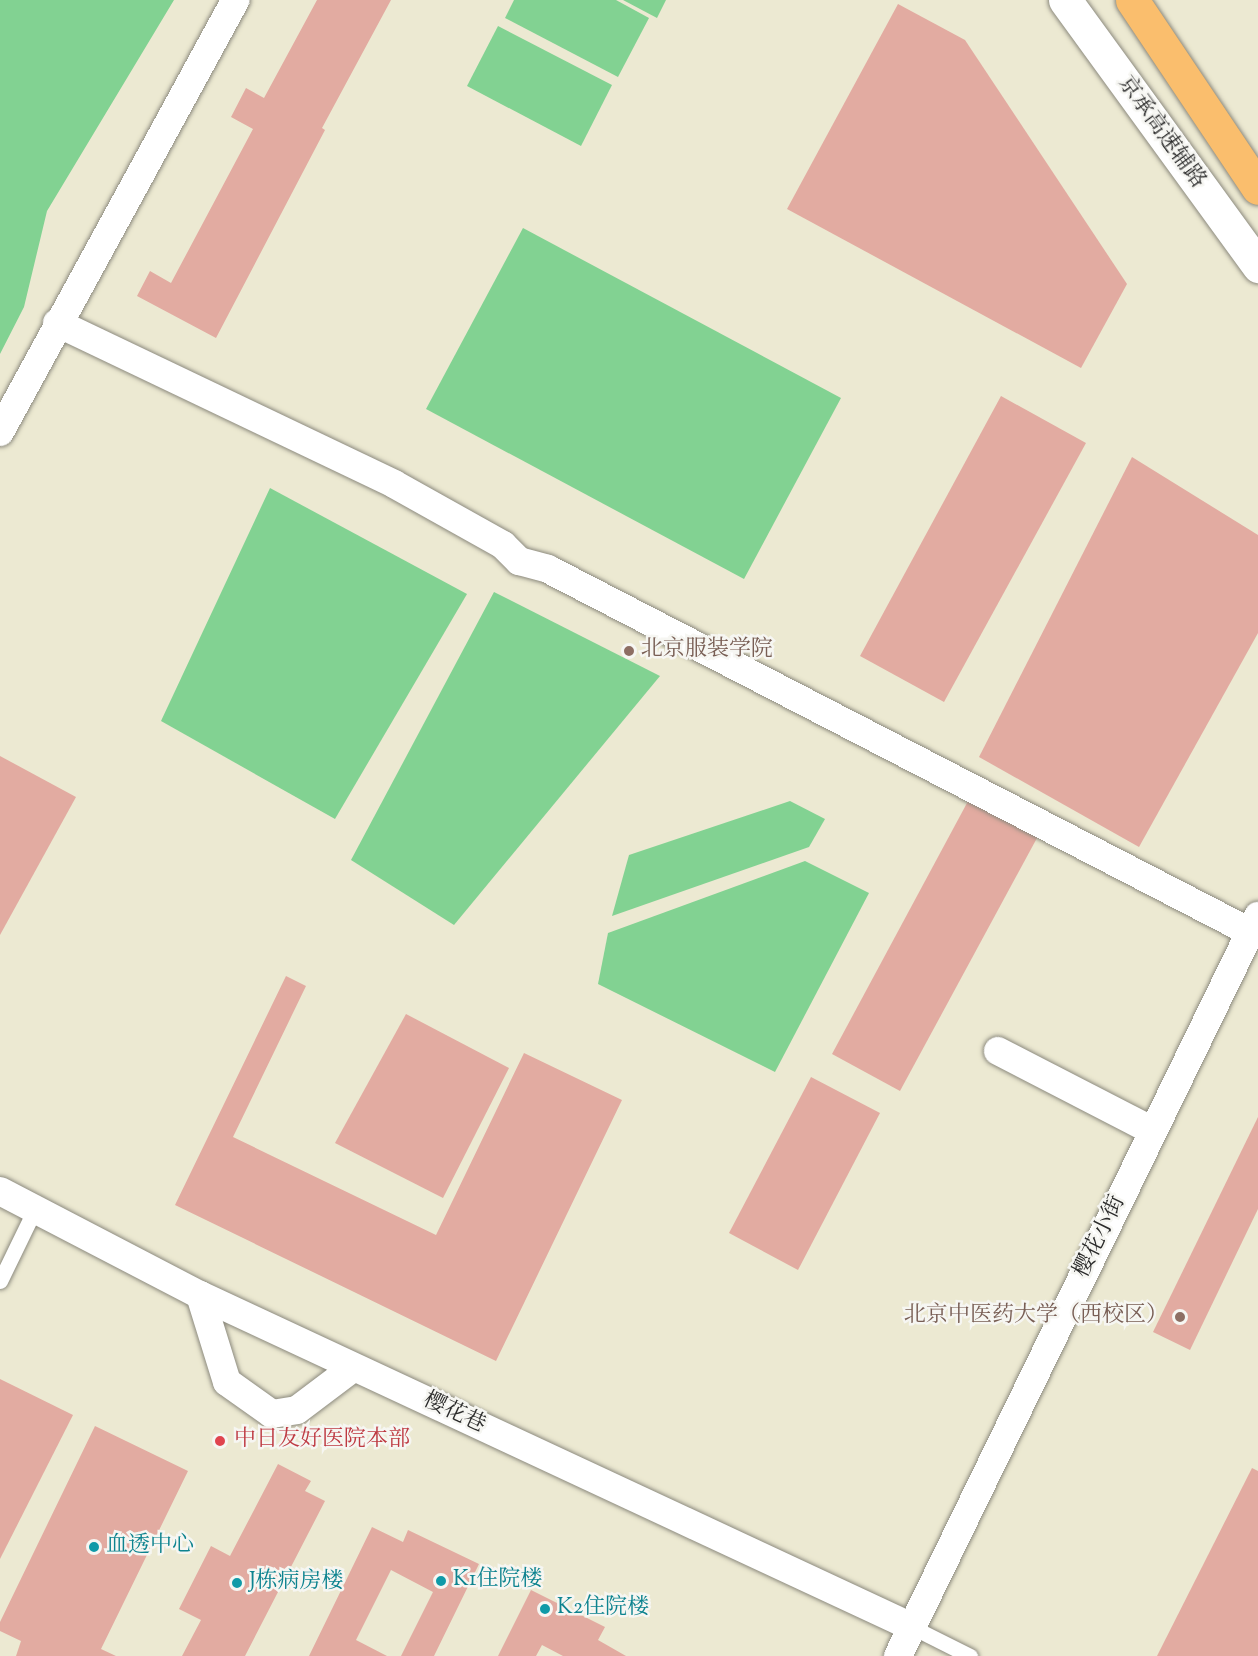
<!DOCTYPE html>
<html>
<head>
<meta charset="utf-8">
<style>
  body { margin:0 }
  #map { position:relative; width:1258px; height:1656px; overflow:hidden; background:#ece9d2; font-family:"Sorts Mill Goudy","Noto Serif SC",serif }
  div>[style] { position:absolute }
  [style*='--x'] { left:calc(var(--x)*1px); top:calc(var(--y)*1px); width:calc(var(--w)*1px); rotate:calc(var(--a)*1deg) }
  .green>* { inset:0; background:#82d292 }
  .building>* { inset:0; background:#e2aba1 }
  .roads { filter:drop-shadow(0 0 2px #8c8a7e) drop-shadow(0 0 2px #8c8a7e) }
  .service>* { height:15px; margin:-7.5px; padding:0 7.5px; transform-origin:7.5px; border-radius:7.5px; background:#fff }
  .minor>* { height:28px; margin:-14px; padding:0 14px; transform-origin:14px; border-radius:14px; background:#fff }
  .tertiary>* { height:33px; margin:-16.5px; padding:0 16.5px; transform-origin:16.5px; border-radius:16.5px; background:#fff }
  .trunk>* { height:33px; margin:-16.5px; padding:0 16.5px; transform-origin:16.5px; border-radius:16.5px; background:#fabe6d }
  .dots>* { width:16px; height:16px; translate:-50% -50%; box-sizing:border-box; border:3px solid #f6f6f2; border-radius:50% }
  span { translate:-50% -50%; white-space:nowrap; text-align:center; line-height:1.15; -webkit-text-stroke:5px #f6f6f2; paint-order:stroke }
  .street-label { font-size:22px; color:#2b2b2b }
  .education-label { font-size:22px; color:#785e54 }
  .left { translate:0 -50%; text-align:left }
  .right { translate:-100% -50%; text-align:right }
  .health-label { font-size:22px; color:#be3a42 }
  .culture-label { font-size:22px; color:#0d838f }
</style>
</head>
<body>
<div id="map">
  <div class="green">
    <div style="clip-path:polygon(0 0,174px 0,47px 211px,24px 307px,0 354px)"></div>
    <div style="clip-path:polygon(514px 0,616px 0,649px 18px,618px 77px,505px 18px)"></div>
    <div style="clip-path:polygon(623px 0,666px 0,657px 18px)"></div>
    <div style="clip-path:polygon(498px 26px,612px 85px,581px 146px,467px 86px)"></div>
    <div style="clip-path:polygon(523px 228px,841px 398px,744px 579px,426px 409px)"></div>
    <div style="clip-path:polygon(270px 488px,467px 594px,335px 819px,161px 721px)"></div>
    <div style="clip-path:polygon(494px 592px,660px 676px,454px 925px,351px 860px)"></div>
    <div style="clip-path:polygon(790px 801px,825px 819px,809px 847px,612px 916px,629px 855px)"></div>
    <div style="clip-path:polygon(805px 861px,869px 893px,775px 1072px,598px 984px,608px 933px)"></div>
  </div>
  <div class="building">
    <div style="clip-path:polygon(317px 0,391px 0,322px 128px,325px 130px,216px 338px,137px 296px,150px 271px,171px 283px,253px 129px,231px 117px,246px 88px,264px 98px)"></div>
    <div style="clip-path:polygon(898px 4px,965px 40px,1127px 284px,1081px 368px,787px 209px)"></div>
    <div style="clip-path:polygon(1001px 396px,1086px 443px,944px 702px,860px 656px)"></div>
    <div style="clip-path:polygon(1132px 457px,1258px 535px,1258px 633px,1139px 847px,979px 757px)"></div>
    <div style="clip-path:polygon(0 756px,76px 797px,0 935px)"></div>
    <div style="clip-path:polygon(981px 777px,1050px 814px,900px 1091px,832px 1054px)"></div>
    <div style="clip-path:polygon(286px 976px,306px 986px,233px 1137px,436px 1235px,524px 1053px,622px 1100px,496px 1361px,175px 1205px)"></div>
    <div style="clip-path:polygon(406px 1014px,509px 1068px,443px 1198px,335px 1143px)"></div>
    <div style="clip-path:polygon(811px 1077px,880px 1113px,798px 1270px,729px 1233px)"></div>
    <div style="clip-path:polygon(1258px 1117px,1258px 1209px,1190px 1350px,1153px 1332px)"></div>
    <div style="clip-path:polygon(0 1379px,73px 1415px,0 1559px)"></div>
    <div style="clip-path:polygon(95px 1426px,188px 1471px,101px 1649px,116px 1656px,16px 1656px,21px 1641px,0 1631px,0 1622px)"></div>
    <div style="clip-path:polygon(278px 1464px,311px 1481px,305px 1491px,325px 1501px,245px 1656px,182px 1656px,201px 1620px,179px 1609px,211px 1546px,230px 1556px)"></div>
    <div style="clip-path:polygon(1252px 1468px,1258px 1471px,1258px 1656px,1157px 1656px)"></div>
    <div style="clip-path:polygon(372px 1527px,403px 1542px,408px 1530px,479px 1564px,434px 1656px,401px 1656px,433px 1592px,391px 1570px,356px 1640px,387px 1656px,309px 1656px)"></div>
    <div style="clip-path:polygon(531px 1590px,605px 1627px,598px 1640px,626px 1656px,563px 1656px,542px 1645px,536px 1656px,498px 1656px)"></div>
  </div>
  <div class="roads">
    <div class="service">
      <div style="--x:0;--y:1281;--w:80;--a:-64.1"></div>
      <div style="--x:912;--y:1627;--w:65;--a:26.6"></div>
    </div>
    <div class="minor">
      <div style="--x:57;--y:323;--w:373;--a:25.5"></div>
      <div style="--x:394;--y:484;--w:125;--a:29.2"></div>
      <div style="--x:503;--y:545;--w:23;--a:45"></div>
      <div style="--x:519;--y:561;--w:30;--a:15"></div>
      <div style="--x:548;--y:569;--w:790;--a:27.34"></div>
      <div style="--x:0;--y:432;--w:492;--a:-61.4"></div>
      <div style="--x:998;--y:1051;--w:174;--a:27.3"></div>
      <div style="--x:0;--y:1191;--w:225;--a:27.5"></div>
      <div style="--x:200;--y:1295;--w:786;--a:25"></div>
      <div style="--x:200;--y:1295;--w:91;--a:72.8"></div>
      <div style="--x:227;--y:1382;--w:55;--a:35.4"></div>
      <div style="--x:272;--y:1414;--w:25;--a:-9"></div>
      <div style="--x:297;--y:1410;--w:71;--a:-37"></div>
      <div style="--x:898;--y:1656;--w:823;--a:-64.06"></div>
    </div>
    <div class="tertiary">
      <div style="--x:1065;--y:0;--w:329;--a:54"></div>
    </div>
    <div class="trunk">
      <div style="--x:1132;--y:0;--w:226;--a:56.2"></div>
    </div>
  </div>
  <div class="dots">
    <div style="left:629px;top:651px;background:#8d6e63"></div>
    <div style="left:1180px;top:1317px;background:#8d6e63"></div>
    <div style="left:220px;top:1441px;background:#e0444e"></div>
    <div style="left:94px;top:1547px;background:#0f9aa8"></div>
    <div style="left:441px;top:1581px;background:#0f9aa8"></div>
    <div style="left:237px;top:1583px;background:#0f9aa8"></div>
    <div style="left:545px;top:1609px;background:#0f9aa8"></div>
  </div>
  <div class="street-label">
    <span style="left:1161px;top:133px;rotate:54deg">京承高速辅路</span>
    <span style="left:1101px;top:1237px;rotate:-64deg">樱花小街</span>
    <span style="left:454px;top:1414px;rotate:25deg">樱花巷</span>
  </div>
  <div class="education-label">
    <span class="left" style="left:641px;top:651px">北京服装学院</span>
    <span class="right" style="left:1168px;top:1317px">北京中医药大学（西校区）</span>
  </div>
  <div class="health-label">
    <span class="left" style="left:234px;top:1441px">中日友好医院本部</span>
  </div>
  <div class="culture-label">
    <span class="left" style="left:106px;top:1547px">血透中心</span>
    <span class="left" style="left:453px;top:1581px">K1住院楼</span>
    <span class="left" style="left:249px;top:1583px">J栋病房楼</span>
    <span class="left" style="left:557px;top:1609px">K2住院楼</span>
  </div>
</div>
</body>
</html>
